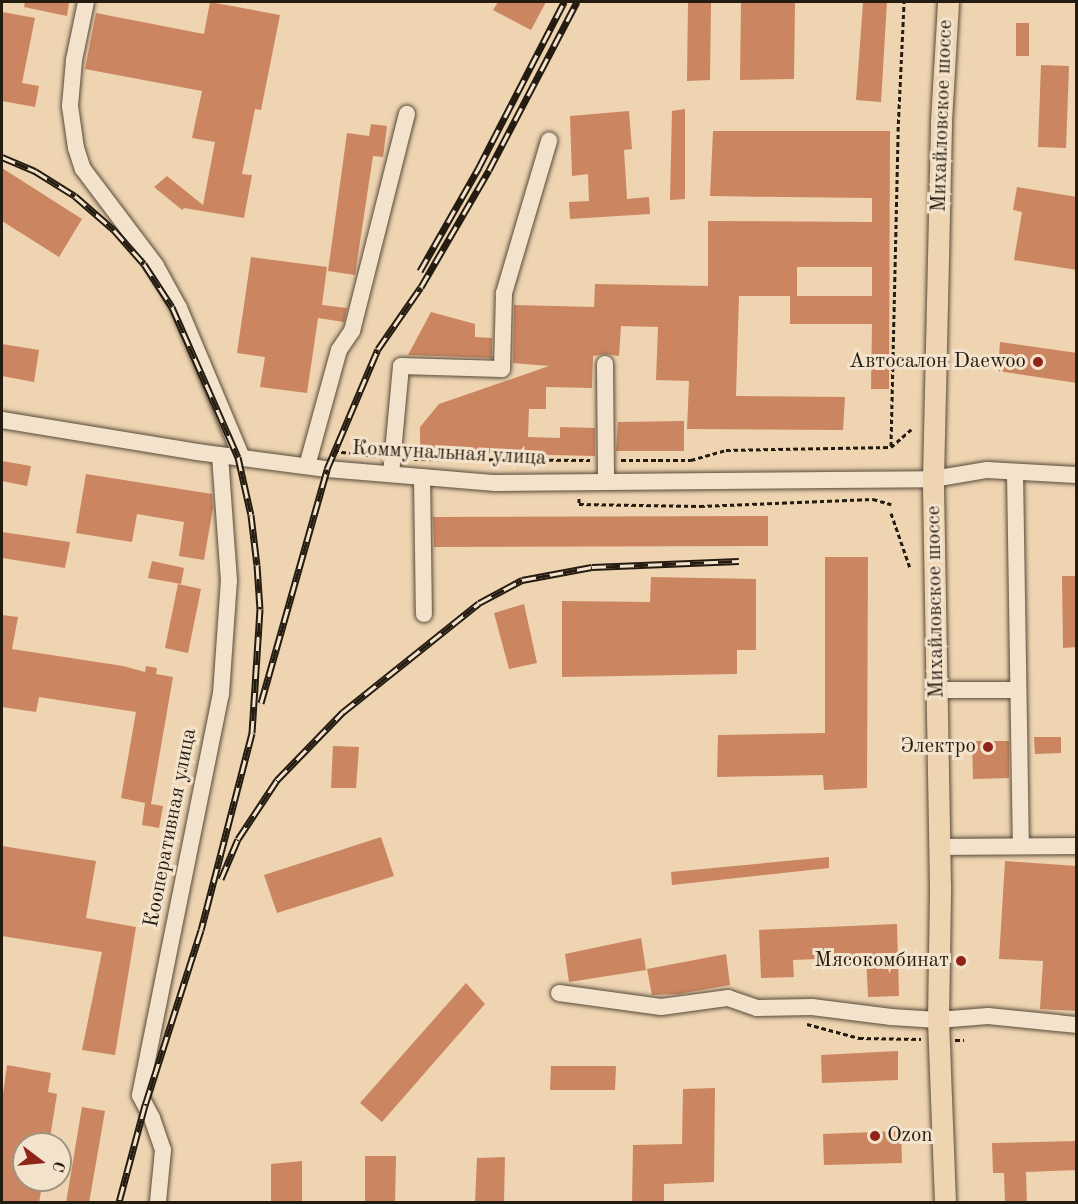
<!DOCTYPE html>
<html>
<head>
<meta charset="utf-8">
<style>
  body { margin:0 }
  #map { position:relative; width:1078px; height:1204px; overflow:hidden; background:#eed4b1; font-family:"Old Standard TT",serif }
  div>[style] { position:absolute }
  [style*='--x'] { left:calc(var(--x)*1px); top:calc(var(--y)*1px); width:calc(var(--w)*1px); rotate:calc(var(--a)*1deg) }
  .building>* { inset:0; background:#cb8561 }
  .path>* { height:3px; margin-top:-1.5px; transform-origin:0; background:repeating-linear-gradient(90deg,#251c11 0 4.5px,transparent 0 7.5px) }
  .roads { filter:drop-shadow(0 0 2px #574a39) drop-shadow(0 0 2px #574a39) }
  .minor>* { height:16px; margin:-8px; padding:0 8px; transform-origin:8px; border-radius:8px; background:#f4e3cc }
  .major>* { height:21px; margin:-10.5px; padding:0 10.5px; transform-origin:10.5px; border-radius:10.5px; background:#eed4b1 }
  .rail>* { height:7px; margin-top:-3.5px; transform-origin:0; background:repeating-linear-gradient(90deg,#f4e3cc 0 14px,#251c11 0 28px); box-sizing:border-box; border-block:2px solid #251c11 }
  .dots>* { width:16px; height:16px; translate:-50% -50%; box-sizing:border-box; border:3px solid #f4e3cc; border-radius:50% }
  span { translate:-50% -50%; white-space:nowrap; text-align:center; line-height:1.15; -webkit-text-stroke:6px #f4e3cc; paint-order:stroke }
  .street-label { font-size:21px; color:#251c11 }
  .poi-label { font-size:21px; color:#251c11 }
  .right { translate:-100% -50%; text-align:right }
  .left { translate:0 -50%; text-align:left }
  .frame { position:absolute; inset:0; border:3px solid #251c11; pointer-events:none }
  .north { position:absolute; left:12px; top:1132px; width:60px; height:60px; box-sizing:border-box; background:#f4e3cc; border:2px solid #a19381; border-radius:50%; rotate:106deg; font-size:16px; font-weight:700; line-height:24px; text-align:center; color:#251c11 }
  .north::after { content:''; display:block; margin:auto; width:21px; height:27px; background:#8f2418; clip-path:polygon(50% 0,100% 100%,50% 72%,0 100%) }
</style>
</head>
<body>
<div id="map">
  <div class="building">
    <div style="clip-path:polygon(25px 2px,63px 2px,69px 3px,67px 16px,24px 7px)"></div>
    <div style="clip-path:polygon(210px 2px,280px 15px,261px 110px,255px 109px,242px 174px,252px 175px,244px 218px,184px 208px,182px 210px,154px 187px,167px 176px,203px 205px,215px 142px,192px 138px,202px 91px,85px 69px,96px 13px,204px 34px)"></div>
    <div style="clip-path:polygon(498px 2px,546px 2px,531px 30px,493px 10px)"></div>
    <div style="clip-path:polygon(688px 2px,711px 2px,710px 80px,687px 81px)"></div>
    <div style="clip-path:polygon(741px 2px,795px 2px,794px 79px,740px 80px)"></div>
    <div style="clip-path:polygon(863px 2px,887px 2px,881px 102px,856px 100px)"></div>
    <div style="clip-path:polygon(2px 12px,35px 18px,22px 83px,39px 86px,35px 107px,2px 101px)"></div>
    <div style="clip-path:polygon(1016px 23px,1029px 23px,1029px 56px,1016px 56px)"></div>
    <div style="clip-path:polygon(1041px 65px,1069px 66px,1066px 148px,1038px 147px)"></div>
    <div style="clip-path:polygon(685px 109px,685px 199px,670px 200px,672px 111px)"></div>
    <div style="clip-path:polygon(629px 111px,632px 149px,624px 150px,627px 199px,649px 197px,650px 214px,570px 219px,569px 202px,589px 201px,588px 174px,572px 176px,570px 116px)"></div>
    <div style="clip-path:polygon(371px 124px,387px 126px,383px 157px,373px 156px,355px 275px,328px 271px,347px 133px,369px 136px)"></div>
    <div style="clip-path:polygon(evenodd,713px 131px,890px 131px,889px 389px,871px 389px,872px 324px,790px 324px,790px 296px,739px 296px,736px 396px,845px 397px,843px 430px,687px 429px,689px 381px,656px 380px,658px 327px,621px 326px,619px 356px,605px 354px,593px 356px,592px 388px,546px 387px,546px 409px,529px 409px,528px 437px,560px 438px,560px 427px,595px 428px,595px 456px,420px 452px,420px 427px,439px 404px,549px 366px,513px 363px,514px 305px,594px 307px,595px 284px,708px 286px,708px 221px,872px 222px,872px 198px,710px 196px,713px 131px,797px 267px,872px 267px,872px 296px,797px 296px,797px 267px)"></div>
    <div style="clip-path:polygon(2px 168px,82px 219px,59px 257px,2px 221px)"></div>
    <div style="clip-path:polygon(1017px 187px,1077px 197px,1077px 270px,1014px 260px,1022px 212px,1013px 210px)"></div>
    <div style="clip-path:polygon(251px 257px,327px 267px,322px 305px,347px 308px,344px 322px,318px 318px,307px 393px,260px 387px,265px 357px,237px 353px)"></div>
    <div style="clip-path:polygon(431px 312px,475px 324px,475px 337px,492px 338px,492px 358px,408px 355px)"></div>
    <div style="clip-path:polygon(1000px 342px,1077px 353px,1077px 383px,998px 371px)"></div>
    <div style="clip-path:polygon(2px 344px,39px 350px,34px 382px,2px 376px)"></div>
    <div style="clip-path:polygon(684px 421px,684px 451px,616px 451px,618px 422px)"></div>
    <div style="clip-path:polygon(2px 461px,31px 466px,27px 486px,2px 481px)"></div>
    <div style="clip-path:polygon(86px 474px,212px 494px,213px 508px,204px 560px,179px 556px,184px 522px,137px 514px,132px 542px,76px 533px)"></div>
    <div style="clip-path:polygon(768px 516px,768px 546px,434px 547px,433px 517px)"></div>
    <div style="clip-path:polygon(2px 532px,70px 542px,65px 568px,2px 558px)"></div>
    <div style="clip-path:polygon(825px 557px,868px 557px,867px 788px,824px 790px,823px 775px,717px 777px,718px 735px,825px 733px)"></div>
    <div style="clip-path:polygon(152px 561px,184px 568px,181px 584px,148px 578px)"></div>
    <div style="clip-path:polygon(1062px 576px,1077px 576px,1077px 647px,1063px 648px)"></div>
    <div style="clip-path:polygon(651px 577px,756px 579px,756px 650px,737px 650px,737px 674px,562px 677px,562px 601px,650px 602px)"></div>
    <div style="clip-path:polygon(178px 584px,201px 589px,188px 653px,165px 648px)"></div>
    <div style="clip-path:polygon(524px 604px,537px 663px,509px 669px,494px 613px)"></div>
    <div style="clip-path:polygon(2px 615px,18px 617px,12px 649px,123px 666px,145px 672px,146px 666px,157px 668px,156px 674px,173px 677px,151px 804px,163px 806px,159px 828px,142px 825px,145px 803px,121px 798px,136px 712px,39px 697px,36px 712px,2px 707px)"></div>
    <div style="clip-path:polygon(1034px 737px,1061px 737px,1061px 753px,1035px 754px)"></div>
    <div style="clip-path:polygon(972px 741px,1009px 741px,1009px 778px,973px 779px)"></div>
    <div style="clip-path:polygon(333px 746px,359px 747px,356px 788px,331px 788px)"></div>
    <div style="clip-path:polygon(381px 837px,394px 876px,277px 913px,264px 875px)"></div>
    <div style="clip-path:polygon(2px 846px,96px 861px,86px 918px,136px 927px,115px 1055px,82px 1050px,102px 952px,2px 936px)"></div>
    <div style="clip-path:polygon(829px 857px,829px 868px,672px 885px,671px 872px)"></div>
    <div style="clip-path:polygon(1005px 861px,1077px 866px,1077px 1011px,1040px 1009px,1043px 961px,999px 959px)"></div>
    <div style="clip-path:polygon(897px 924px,899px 996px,868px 997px,866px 957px,793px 960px,794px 977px,761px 978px,759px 930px)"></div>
    <div style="clip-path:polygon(641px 938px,646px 970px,569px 982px,565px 954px)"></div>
    <div style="clip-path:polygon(726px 954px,730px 985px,679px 994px,652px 995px,647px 969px)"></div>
    <div style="clip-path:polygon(466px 983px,485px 1004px,382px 1122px,360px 1103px)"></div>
    <div style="clip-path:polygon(898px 1051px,898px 1080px,822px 1083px,821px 1055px)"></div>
    <div style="clip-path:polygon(7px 1065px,51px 1073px,48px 1092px,57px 1094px,49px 1144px,24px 1144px,24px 1180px,43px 1180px,39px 1203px,2px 1203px,2px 1101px)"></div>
    <div style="clip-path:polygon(551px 1066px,616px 1066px,615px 1090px,550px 1090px)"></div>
    <div style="clip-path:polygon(715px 1088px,714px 1182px,664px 1184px,664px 1203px,632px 1203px,633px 1145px,682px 1144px,683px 1089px)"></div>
    <div style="clip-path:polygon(82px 1107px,105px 1111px,89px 1203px,66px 1203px)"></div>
    <div style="clip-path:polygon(901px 1131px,902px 1163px,824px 1165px,823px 1134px)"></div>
    <div style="clip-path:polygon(1077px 1141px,1077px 1170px,1026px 1172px,1027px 1203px,1005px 1203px,1004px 1173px,993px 1173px,992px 1143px)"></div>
    <div style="clip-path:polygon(365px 1156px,396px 1156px,395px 1203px,365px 1203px)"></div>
    <div style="clip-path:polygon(505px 1157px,504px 1203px,475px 1203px,477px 1158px)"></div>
    <div style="clip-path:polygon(302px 1161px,302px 1203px,271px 1203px,271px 1164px)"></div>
  </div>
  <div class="path">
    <div style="--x:891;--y:446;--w:315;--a:-88.7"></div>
    <div style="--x:898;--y:131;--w:129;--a:-87.3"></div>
    <div style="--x:334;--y:451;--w:43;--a:6.6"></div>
    <div style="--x:414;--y:459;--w:176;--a:0.3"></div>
    <div style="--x:621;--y:460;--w:70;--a:0"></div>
    <div style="--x:691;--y:460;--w:36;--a:-16"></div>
    <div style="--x:726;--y:450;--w:165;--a:-1"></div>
    <div style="--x:891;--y:447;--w:29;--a:-41"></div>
    <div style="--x:579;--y:498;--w:6;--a:90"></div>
    <div style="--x:579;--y:504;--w:121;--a:0.9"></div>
    <div style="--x:700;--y:506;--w:173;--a:-2.3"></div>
    <div style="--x:873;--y:499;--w:19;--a:16"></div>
    <div style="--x:891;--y:513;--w:58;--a:70.9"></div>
    <div style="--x:807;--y:1024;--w:54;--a:15.1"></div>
    <div style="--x:859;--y:1038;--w:62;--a:0.9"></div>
    <div style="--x:955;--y:1040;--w:9;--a:0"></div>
  </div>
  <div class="roads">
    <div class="minor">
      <div style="--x:86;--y:2;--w:59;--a:101.7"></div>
      <div style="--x:74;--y:60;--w:46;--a:95"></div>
      <div style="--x:70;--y:106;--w:42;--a:81.9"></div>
      <div style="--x:76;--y:148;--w:22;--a:72"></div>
      <div style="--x:83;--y:169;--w:121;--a:53"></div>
      <div style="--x:156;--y:266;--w:48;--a:61.3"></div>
      <div style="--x:179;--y:308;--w:163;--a:67.2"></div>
      <div style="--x:605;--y:364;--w:118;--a:89.5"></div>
      <div style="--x:2;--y:420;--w:198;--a:9.3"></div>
      <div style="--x:197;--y:452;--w:131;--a:7.5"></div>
      <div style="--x:327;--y:469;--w:169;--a:4.8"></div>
      <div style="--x:495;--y:483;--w:438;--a:-0.5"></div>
      <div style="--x:933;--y:479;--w:55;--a:-9.5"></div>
      <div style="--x:987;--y:470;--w:89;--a:3.2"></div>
      <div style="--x:307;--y:466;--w:120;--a:-74.6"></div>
      <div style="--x:339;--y:350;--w:23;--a:-56"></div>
      <div style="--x:352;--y:331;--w:224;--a:-75.8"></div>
      <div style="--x:1015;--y:472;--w:373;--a:89.1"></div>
      <div style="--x:391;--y:474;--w:108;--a:-84.7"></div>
      <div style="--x:401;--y:366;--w:101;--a:1.7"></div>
      <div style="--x:502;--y:369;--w:76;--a:-88.5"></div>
      <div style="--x:504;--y:293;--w:159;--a:-73.5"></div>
      <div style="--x:422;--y:477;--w:137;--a:89.2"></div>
      <div style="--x:937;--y:690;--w:81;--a:0"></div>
      <div style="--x:940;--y:847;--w:136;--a:-0.4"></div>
      <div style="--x:559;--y:993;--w:103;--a:7.8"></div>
      <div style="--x:661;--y:1007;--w:68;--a:-7.7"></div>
      <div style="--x:728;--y:998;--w:31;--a:19"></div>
      <div style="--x:757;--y:1008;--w:55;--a:-1"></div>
      <div style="--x:812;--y:1007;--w:80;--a:7.2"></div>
      <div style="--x:891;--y:1017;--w:47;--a:3.7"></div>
      <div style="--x:938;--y:1020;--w:50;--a:-4.6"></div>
      <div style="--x:988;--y:1016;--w:88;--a:5.8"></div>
      <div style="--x:158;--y:1202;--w:52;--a:-84.5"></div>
      <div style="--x:163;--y:1150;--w:34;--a:-109"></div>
      <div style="--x:152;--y:1118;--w:26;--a:-118"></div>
      <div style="--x:140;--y:1095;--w:409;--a:-78.6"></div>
      <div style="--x:221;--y:694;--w:113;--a:-86"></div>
      <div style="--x:229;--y:581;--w:126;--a:-94.1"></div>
    </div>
    <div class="major">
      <div style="--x:945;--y:1202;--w:182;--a:-92.2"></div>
      <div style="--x:938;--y:1020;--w:134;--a:-89.1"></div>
      <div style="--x:940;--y:886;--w:407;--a:-91"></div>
      <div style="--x:933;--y:479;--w:358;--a:-88.7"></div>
      <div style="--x:941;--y:121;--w:119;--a:-86.6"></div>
    </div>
  </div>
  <div class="rail">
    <div style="--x:2;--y:157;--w:36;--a:23"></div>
    <div style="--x:35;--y:171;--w:47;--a:32"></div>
    <div style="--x:75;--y:196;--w:52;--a:41.1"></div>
    <div style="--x:114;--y:230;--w:45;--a:48.6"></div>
    <div style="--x:144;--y:264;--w:51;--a:56.9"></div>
    <div style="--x:172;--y:307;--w:164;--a:66.3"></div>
    <div style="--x:238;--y:457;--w:59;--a:77.4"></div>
    <div style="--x:251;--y:515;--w:50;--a:83.2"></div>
    <div style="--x:257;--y:565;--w:44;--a:86.1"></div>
    <div style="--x:260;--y:609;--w:124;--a:93.7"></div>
    <div style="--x:252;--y:733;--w:203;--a:104.5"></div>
    <div style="--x:201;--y:930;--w:184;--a:107.7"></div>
    <div style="--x:145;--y:1105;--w:100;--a:105"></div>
    <div style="--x:420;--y:271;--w:120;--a:-60.4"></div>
    <div style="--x:479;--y:167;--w:186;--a:-62.7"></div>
    <div style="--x:261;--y:703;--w:243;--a:-74.2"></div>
    <div style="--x:327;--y:469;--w:130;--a:-67"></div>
    <div style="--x:378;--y:349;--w:75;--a:-55.3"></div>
    <div style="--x:421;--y:287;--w:135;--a:-59.8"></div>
    <div style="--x:489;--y:170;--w:190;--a:-62.4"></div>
    <div style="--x:221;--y:879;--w:43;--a:-67"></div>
    <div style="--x:238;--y:839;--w:71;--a:-56.5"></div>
    <div style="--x:277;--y:780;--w:95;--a:-45.9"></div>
    <div style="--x:343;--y:712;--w:174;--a:-38.7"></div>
    <div style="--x:479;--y:603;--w:49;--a:-28.1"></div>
    <div style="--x:522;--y:580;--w:71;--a:-10.5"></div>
    <div style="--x:592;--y:567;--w:147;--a:-2.3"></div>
  </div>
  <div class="dots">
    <div style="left:1038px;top:362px;background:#8f2418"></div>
    <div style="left:988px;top:747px;background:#8f2418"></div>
    <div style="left:961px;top:961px;background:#8f2418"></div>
    <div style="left:875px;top:1136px;background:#8f2418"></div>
  </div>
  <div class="street-label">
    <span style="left:943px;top:116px;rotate:-88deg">Михайловское шоссе</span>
    <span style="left:449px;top:454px;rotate:3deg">Коммунальная улица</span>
    <span style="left:936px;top:602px;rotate:-91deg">Михайловское шоссе</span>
    <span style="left:171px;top:828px;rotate:-79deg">Кооперативная улица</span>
  </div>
  <div class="poi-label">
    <span class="right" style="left:1026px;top:362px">Автосалон Daewoo</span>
    <span class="right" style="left:976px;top:747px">Электро</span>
    <span class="right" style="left:949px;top:961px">Мясокомбинат</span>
    <span class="left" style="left:887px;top:1136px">Ozon</span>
  </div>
  <div class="frame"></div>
  <div class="north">С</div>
</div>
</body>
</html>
